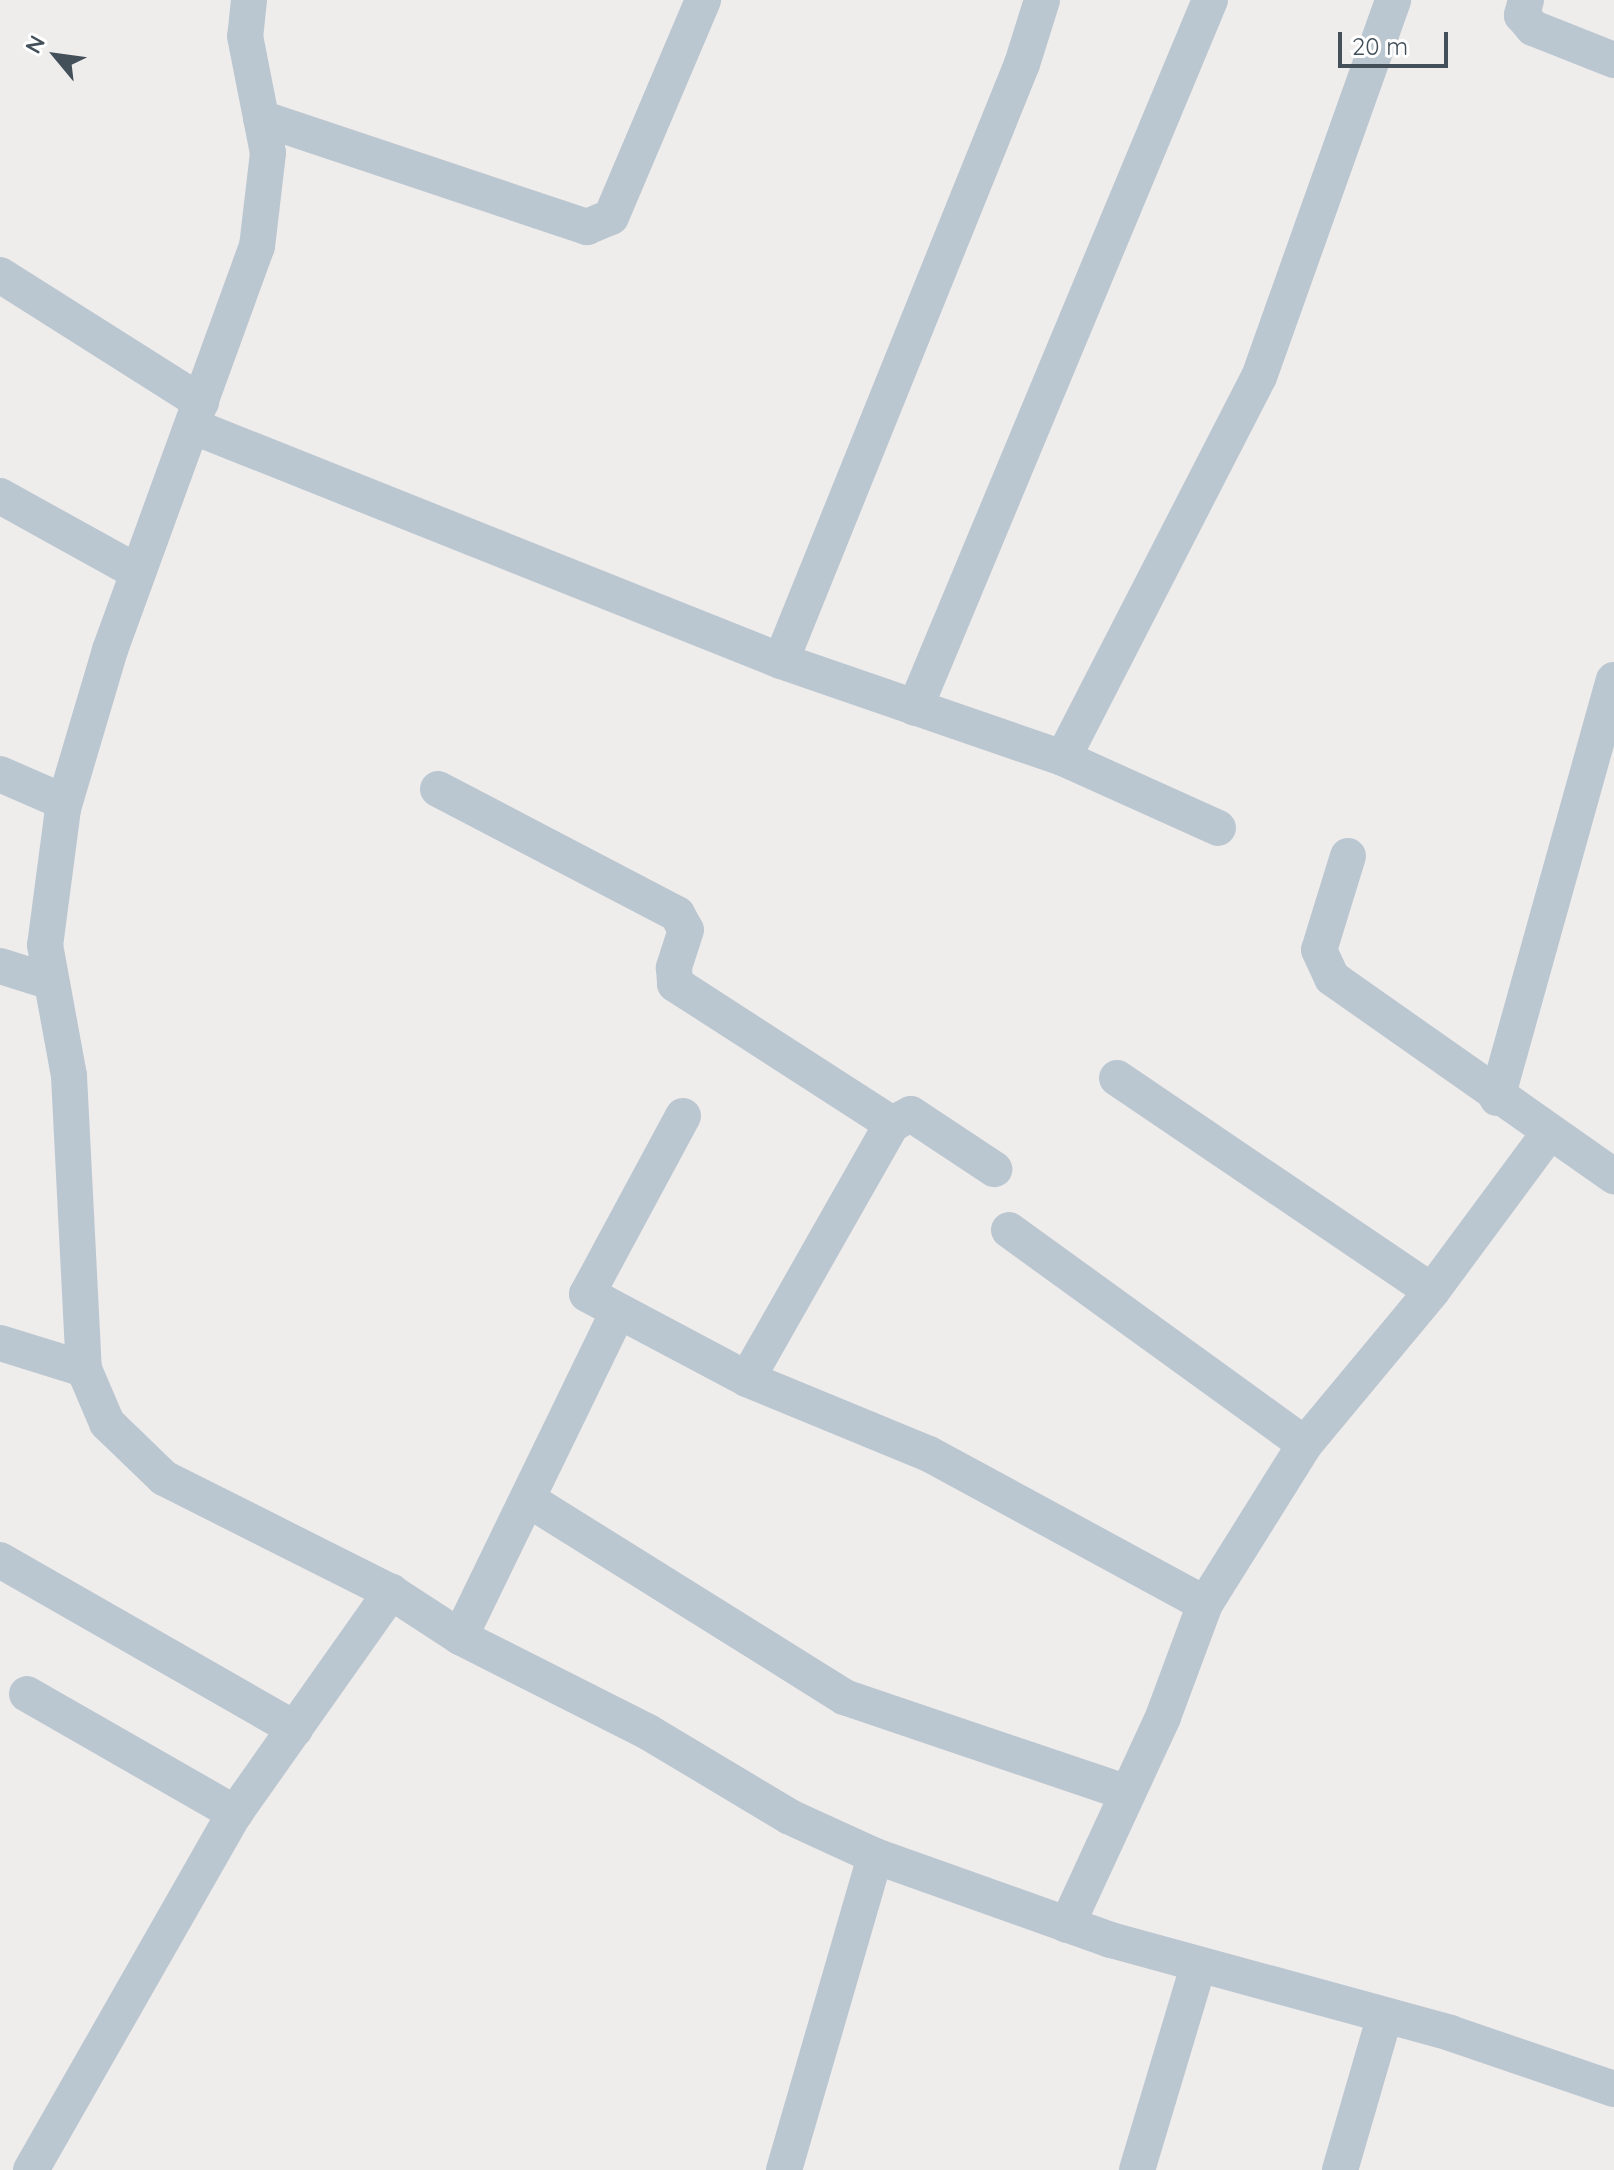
<!DOCTYPE html>
<html>
<head>
<meta charset="utf-8">
<style>
  body { margin:0 }
  #map { position:relative; width:1614px; height:2170px; overflow:hidden; background:#efecec; font-family:Quicksand,sans-serif }
  div>[style] { position:absolute }
  [style*='--x'] { left:calc(var(--x)*1px); top:calc(var(--y)*1px); width:calc(var(--w)*1px); rotate:calc(var(--a)*1deg) }
  .minor>* { height:36px; margin:-18px; padding:0 18px; transform-origin:18px; border-radius:18px; background:#bbc7d0 }
  span { translate:-50% -50%; white-space:nowrap; text-align:center; line-height:1.15; -webkit-text-stroke:8px #fff; paint-order:stroke }
  .north { position:absolute; left:16px; top:16px; width:80px; height:80px; -webkit-text-stroke:6px #fff; paint-order:stroke; rotate:299deg; font-size:22px; font-weight:700; line-height:32px; text-align:center; color:#43505a }
  .north::after { content:''; display:block; margin:auto; width:28px; height:36px; background:#43505a; clip-path:polygon(50% 0,100% 100%,50% 72%,0 100%) }
  .scale { position:absolute; left:1338px; top:32px; width:110px; height:36px; box-sizing:border-box; border:4px solid #43505a; border-top:0; padding-left:10px; font-size:24px; line-height:28px; white-space:nowrap; color:#43505a; -webkit-text-stroke:6px #fff; paint-order:stroke }
</style>
</head>
<body>
<div id="map">
  <div class="minor">
    <div style="--x:249;--y:0;--w:36;--a:96"></div>
    <div style="--x:245;--y:36;--w:119;--a:78.9"></div>
    <div style="--x:268;--y:153;--w:94;--a:96.7"></div>
    <div style="--x:257;--y:246;--w:430;--a:110"></div>
    <div style="--x:110;--y:650;--w:166;--a:106.5"></div>
    <div style="--x:63;--y:809;--w:137;--a:97.5"></div>
    <div style="--x:45;--y:945;--w:133;--a:79.6"></div>
    <div style="--x:69;--y:1076;--w:293;--a:87.1"></div>
    <div style="--x:84;--y:1369;--w:59;--a:66.9"></div>
    <div style="--x:107;--y:1423;--w:79;--a:44"></div>
    <div style="--x:164;--y:1478;--w:254;--a:26.7"></div>
    <div style="--x:391;--y:1592;--w:82;--a:33.1"></div>
    <div style="--x:460;--y:1637;--w:211;--a:26.8"></div>
    <div style="--x:648;--y:1732;--w:165;--a:30.9"></div>
    <div style="--x:790;--y:1817;--w:94;--a:24.6"></div>
    <div style="--x:875;--y:1856;--w:251;--a:19.6"></div>
    <div style="--x:1111;--y:1940;--w:352;--a:15.3"></div>
    <div style="--x:1450;--y:2033;--w:173;--a:18.9"></div>
    <div style="--x:1526;--y:0;--w:16;--a:105"></div>
    <div style="--x:1522;--y:15;--w:17;--a:50"></div>
    <div style="--x:1533;--y:28;--w:87;--a:21.6"></div>
    <div style="--x:261;--y:118;--w:344;--a:18.5"></div>
    <div style="--x:587;--y:227;--w:26;--a:-23"></div>
    <div style="--x:611;--y:217;--w:236;--a:-67"></div>
    <div style="--x:0;--y:275;--w:238;--a:32.3"></div>
    <div style="--x:192;--y:426;--w:634;--a:21.75"></div>
    <div style="--x:781;--y:661;--w:298;--a:19"></div>
    <div style="--x:1063;--y:758;--w:170;--a:24.3"></div>
    <div style="--x:0;--y:496;--w:157;--a:29"></div>
    <div style="--x:781;--y:661;--w:644;--a:-68.02"></div>
    <div style="--x:1022;--y:64;--w:67;--a:-72.6"></div>
    <div style="--x:915;--y:708;--w:767;--a:-67.38"></div>
    <div style="--x:1063;--y:758;--w:428;--a:-62.8"></div>
    <div style="--x:1259;--y:377;--w:400;--a:-70.4"></div>
    <div style="--x:0;--y:774;--w:70;--a:23.6"></div>
    <div style="--x:438;--y:789;--w:270;--a:27.6"></div>
    <div style="--x:677;--y:914;--w:18;--a:61"></div>
    <div style="--x:686;--y:930;--w:40;--a:108"></div>
    <div style="--x:674;--y:968;--w:16;--a:86"></div>
    <div style="--x:675;--y:984;--w:258;--a:32.8"></div>
    <div style="--x:1348;--y:856;--w:98;--a:107.1"></div>
    <div style="--x:1319;--y:950;--w:31;--a:65"></div>
    <div style="--x:1332;--y:978;--w:345;--a:35.1"></div>
    <div style="--x:0;--y:966;--w:53;--a:17.4"></div>
    <div style="--x:1117;--y:1078;--w:380;--a:34.1"></div>
    <div style="--x:1497;--y:1098;--w:434;--a:-74.4"></div>
    <div style="--x:683;--y:1116;--w:202;--a:118.3"></div>
    <div style="--x:587;--y:1294;--w:181;--a:28"></div>
    <div style="--x:747;--y:1379;--w:197;--a:22.4"></div>
    <div style="--x:929;--y:1454;--w:314;--a:28.5"></div>
    <div style="--x:1009;--y:1230;--w:365;--a:35.9"></div>
    <div style="--x:0;--y:1343;--w:88;--a:17.2"></div>
    <div style="--x:747;--y:1379;--w:293;--a:-60.4"></div>
    <div style="--x:892;--y:1124;--w:21;--a:-28"></div>
    <div style="--x:911;--y:1114;--w:100;--a:33.5"></div>
    <div style="--x:529;--y:1500;--w:372;--a:32"></div>
    <div style="--x:844;--y:1697;--w:296;--a:18.7"></div>
    <div style="--x:0;--y:1560;--w:340;--a:29.8"></div>
    <div style="--x:460;--y:1637;--w:362;--a:-64.1"></div>
    <div style="--x:27;--y:1694;--w:240;--a:29.8"></div>
    <div style="--x:1067;--y:1925;--w:229;--a:-65.2"></div>
    <div style="--x:1163;--y:1717;--w:121;--a:-69.6"></div>
    <div style="--x:1205;--y:1604;--w:189;--a:-58"></div>
    <div style="--x:1305;--y:1444;--w:199;--a:-50.3"></div>
    <div style="--x:1432;--y:1291;--w:197;--a:-53.5"></div>
    <div style="--x:31;--y:2170;--w:411;--a:-60.3"></div>
    <div style="--x:235;--y:1813;--w:271;--a:-54.8"></div>
    <div style="--x:784;--y:2170;--w:327;--a:-73.8"></div>
    <div style="--x:1137;--y:2170;--w:212;--a:-73.3"></div>
    <div style="--x:1340;--y:2170;--w:161;--a:-73.8"></div>
  </div>
  <div class="north">N</div>
  <div class="scale">20 m</div>
</div>
</body>
</html>
